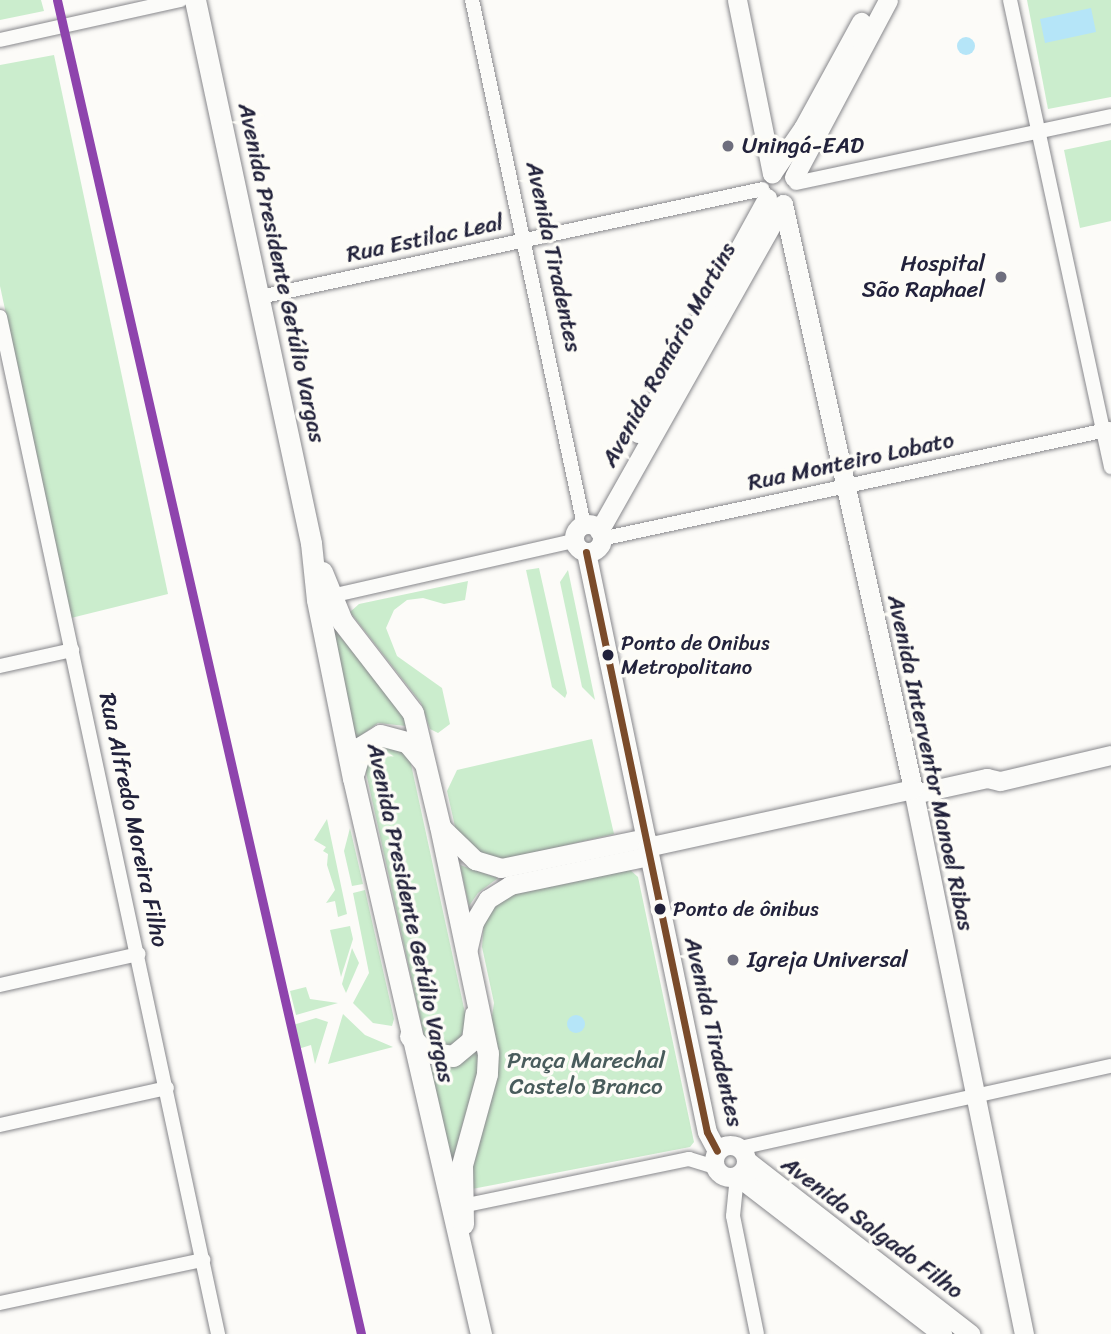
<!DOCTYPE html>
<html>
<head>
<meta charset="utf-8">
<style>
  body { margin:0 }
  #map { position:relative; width:1111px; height:1334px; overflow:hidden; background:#fcfbf8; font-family:Sriracha,sans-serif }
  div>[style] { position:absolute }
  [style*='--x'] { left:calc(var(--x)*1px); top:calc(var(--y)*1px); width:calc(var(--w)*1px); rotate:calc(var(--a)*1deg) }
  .green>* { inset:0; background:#cbedcd }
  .water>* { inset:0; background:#b5e5f8 }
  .round { border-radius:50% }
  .roads { filter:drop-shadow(0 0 2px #88888c) drop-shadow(0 0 2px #88888c) }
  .street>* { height:14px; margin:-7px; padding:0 7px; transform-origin:7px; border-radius:7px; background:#fbfbf9 }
  .secondary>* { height:19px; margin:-9.5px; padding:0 9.5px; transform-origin:9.5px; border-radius:9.5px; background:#fbfbf9 }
  .secondary>.ring { margin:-9.5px; padding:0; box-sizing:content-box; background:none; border:19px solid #fbfbf9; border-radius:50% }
  .primary>* { height:21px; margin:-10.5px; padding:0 10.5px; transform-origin:10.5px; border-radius:10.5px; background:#fbfbf9 }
  .bus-1>* { height:7px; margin:-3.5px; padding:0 3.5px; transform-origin:3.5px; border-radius:3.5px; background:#7a4b2a }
  .rail-1>* { height:9px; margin:-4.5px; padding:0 4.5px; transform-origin:4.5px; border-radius:4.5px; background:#8e44ad }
  .dots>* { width:19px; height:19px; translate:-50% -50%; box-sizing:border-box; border:4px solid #fdfcf7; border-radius:50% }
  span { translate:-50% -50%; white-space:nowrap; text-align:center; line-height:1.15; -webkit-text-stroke:7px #fdfcf7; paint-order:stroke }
  .bus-label { font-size:21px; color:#22223b }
  .left { translate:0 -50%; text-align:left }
  .poi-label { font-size:23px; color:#22223b }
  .right { translate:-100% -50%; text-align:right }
  .street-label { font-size:23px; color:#22223b }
  .park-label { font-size:23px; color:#495c5c }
</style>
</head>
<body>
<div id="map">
  <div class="green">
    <div style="clip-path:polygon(0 0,41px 0,44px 11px,0 20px)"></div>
    <div style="clip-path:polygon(1027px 0,1111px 0,1111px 97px,1048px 109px)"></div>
    <div style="clip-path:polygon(54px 55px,168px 594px,71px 618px,0 286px,0 65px)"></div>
    <div style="clip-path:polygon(1111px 140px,1111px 221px,1080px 228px,1064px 150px)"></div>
    <div style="clip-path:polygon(539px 568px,567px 693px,565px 698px,552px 687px,526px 570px)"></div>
    <div style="clip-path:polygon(568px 570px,595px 700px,582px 687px,560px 582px)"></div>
    <div style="clip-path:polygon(468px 581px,465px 600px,444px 604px,423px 598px,407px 600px,394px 610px,386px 628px,397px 656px,442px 688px,450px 724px,438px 733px,430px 729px,421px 703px,350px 612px,359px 604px)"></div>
    <div style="clip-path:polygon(333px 628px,408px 718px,406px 726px,378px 723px,356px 739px)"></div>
    <div style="clip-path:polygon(592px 739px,614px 834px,507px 859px,480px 856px,456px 831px,447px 791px,457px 770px)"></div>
    <div style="clip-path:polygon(392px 744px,409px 755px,467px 1022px,459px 1041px,443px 1048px,425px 1040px,365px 768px,367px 754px,379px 745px)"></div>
    <div style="clip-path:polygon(327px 819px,347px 914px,338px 917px,335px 901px,326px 903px,335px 890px,327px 865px,328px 854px,323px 851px,326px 847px,314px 840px)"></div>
    <div style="clip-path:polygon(350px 828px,363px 884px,352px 886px,344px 851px)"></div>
    <div style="clip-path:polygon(460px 865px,498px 878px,478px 893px,469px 906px)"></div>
    <div style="clip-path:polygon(629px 869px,638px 877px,694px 1142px,690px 1147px,472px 1189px,470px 1162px,494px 1003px,482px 947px,484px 921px,496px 904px,512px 894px)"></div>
    <div style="clip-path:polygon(365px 890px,394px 1019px,392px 1026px,373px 1023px,353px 1003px,369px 973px,353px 893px)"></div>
    <div style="clip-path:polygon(350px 926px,353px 939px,341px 977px,330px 930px)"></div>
    <div style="clip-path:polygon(352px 948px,359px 963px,346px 993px,342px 984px)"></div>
    <div style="clip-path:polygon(306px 987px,310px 999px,338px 1003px,296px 1015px,290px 991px)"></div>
    <div style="clip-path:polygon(343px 1014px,365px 1035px,393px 1047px,328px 1064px)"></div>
    <div style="clip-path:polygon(316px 1018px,328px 1022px,315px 1064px,311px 1045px,298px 1049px,293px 1025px)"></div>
    <div style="clip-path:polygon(478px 1049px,479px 1066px,449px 1173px,429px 1066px,455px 1066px)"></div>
  </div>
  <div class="water">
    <div style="clip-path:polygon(1091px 8px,1096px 32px,1045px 43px,1040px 19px)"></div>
    <div class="round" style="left:957px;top:37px;width:18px;height:18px"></div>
    <div class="round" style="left:567px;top:1015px;width:18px;height:18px"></div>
  </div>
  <div class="roads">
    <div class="street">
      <div style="--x:472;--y:0;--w:537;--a:77.96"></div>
      <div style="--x:1010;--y:0;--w:478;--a:77.8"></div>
      <div style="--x:0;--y:40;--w:185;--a:-12.5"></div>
      <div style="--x:796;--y:183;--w:322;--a:-12"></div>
      <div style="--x:260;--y:297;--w:514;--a:-12.12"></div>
      <div style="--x:0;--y:317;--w:1040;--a:77.9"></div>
      <div style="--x:601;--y:539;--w:522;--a:-12.17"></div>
      <div style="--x:331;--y:596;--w:249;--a:-12.8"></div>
      <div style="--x:0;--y:666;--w:74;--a:-12.5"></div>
      <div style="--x:0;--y:985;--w:142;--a:-12.6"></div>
      <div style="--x:0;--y:1125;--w:171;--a:-12.5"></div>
      <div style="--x:740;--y:1148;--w:380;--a:-12.5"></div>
      <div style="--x:737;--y:1176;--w:40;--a:95.7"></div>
      <div style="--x:733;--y:1216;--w:120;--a:78.5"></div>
      <div style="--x:462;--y:1206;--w:232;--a:-11.7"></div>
      <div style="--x:689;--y:1159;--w:28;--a:17"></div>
      <div style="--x:0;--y:1303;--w:208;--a:-12"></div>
    </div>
    <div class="secondary">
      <div style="--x:737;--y:0;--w:177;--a:78.6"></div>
      <div style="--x:772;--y:173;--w:55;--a:-55.4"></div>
      <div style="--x:803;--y:128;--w:121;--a:-61.3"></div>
      <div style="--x:794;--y:177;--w:200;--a:-62"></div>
      <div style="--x:783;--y:204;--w:599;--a:77.47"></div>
      <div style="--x:913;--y:789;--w:556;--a:78.49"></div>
      <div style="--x:638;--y:433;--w:268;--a:-61.2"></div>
      <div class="ring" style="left:574px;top:524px;width:9px;height:9px"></div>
      <div style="--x:599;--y:531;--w:375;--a:-60.6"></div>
      <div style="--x:586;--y:552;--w:592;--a:78.22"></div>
      <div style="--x:707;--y:1132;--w:21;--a:62"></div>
      <div style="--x:914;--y:794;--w:75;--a:-12.4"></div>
      <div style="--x:987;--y:778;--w:13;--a:13"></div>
      <div style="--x:1000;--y:781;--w:114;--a:-13.2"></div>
      <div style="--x:440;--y:826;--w:49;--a:44.2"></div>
      <div style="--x:475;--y:860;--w:27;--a:17"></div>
      <div style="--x:501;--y:868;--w:148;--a:-11.7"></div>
      <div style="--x:647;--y:847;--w:272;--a:-12.3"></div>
      <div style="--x:467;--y:952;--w:31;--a:-77"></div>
      <div style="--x:474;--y:922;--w:27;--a:-59"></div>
      <div style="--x:488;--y:899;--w:26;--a:-32"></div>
      <div style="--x:510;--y:885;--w:142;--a:-11.8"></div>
      <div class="ring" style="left:714px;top:1145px;width:13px;height:13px"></div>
      <div style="--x:746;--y:1160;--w:284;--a:37.8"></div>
      <div style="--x:737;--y:1176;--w:259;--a:37.6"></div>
    </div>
    <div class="primary">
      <div style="--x:195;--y:0;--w:555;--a:77.94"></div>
      <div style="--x:311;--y:543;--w:57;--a:84"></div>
      <div style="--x:317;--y:600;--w:182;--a:78.6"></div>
      <div style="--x:353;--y:778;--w:571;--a:77.04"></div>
      <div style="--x:322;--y:572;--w:53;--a:67.8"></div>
      <div style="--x:342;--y:621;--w:116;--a:52.3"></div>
      <div style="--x:413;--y:713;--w:116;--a:76.6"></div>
      <div style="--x:440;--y:826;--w:232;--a:78.1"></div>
      <div style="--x:488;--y:1053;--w:21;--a:93"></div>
      <div style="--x:487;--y:1074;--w:94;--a:105.4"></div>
      <div style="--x:462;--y:1165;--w:59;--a:89"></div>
      <div style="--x:354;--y:772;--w:26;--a:-74"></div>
      <div style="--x:361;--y:747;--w:22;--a:-32"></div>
      <div style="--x:380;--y:735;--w:28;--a:15"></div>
      <div style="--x:407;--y:742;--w:26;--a:50"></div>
      <div style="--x:410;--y:1036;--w:22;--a:47"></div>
      <div style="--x:425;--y:1052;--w:28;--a:8"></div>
      <div style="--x:453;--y:1056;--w:25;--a:-40"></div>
      <div style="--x:472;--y:1040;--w:26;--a:-83"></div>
    </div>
  </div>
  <div class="bus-1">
    <div style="--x:586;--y:552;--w:592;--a:78.22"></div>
    <div style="--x:707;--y:1132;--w:21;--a:62"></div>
  </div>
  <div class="rail-1">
    <div style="--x:57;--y:0;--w:1368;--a:77.16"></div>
  </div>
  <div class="dots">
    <div style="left:728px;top:146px;background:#6e6e7d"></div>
    <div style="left:1001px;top:277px;background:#6e6e7d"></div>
    <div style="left:608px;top:655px;background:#22223b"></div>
    <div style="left:660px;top:909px;background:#22223b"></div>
    <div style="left:733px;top:960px;background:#6e6e7d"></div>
  </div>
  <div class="bus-label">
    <span class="left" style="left:621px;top:655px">Ponto de Onibus<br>Metropolitano</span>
    <span class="left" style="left:673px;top:909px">Ponto de ônibus</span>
  </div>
  <div class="poi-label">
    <span class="left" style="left:742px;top:146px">Uningá-EAD</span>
    <span class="right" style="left:985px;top:277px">Hospital<br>São Raphael</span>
    <span class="left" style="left:747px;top:960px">Igreja Universal</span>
  </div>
  <div class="street-label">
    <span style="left:425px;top:239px;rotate:-12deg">Rua Estilac Leal</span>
    <span style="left:553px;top:257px;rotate:78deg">Avenida Tiradentes</span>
    <span style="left:281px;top:273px;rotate:78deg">Avenida Presidente Getúlio Vargas</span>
    <span style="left:669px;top:355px;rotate:-61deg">Avenida Romário Martins</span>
    <span style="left:851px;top:462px;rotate:-12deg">Rua Monteiro Lobato</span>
    <span style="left:930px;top:763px;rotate:78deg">Avenida Interventor Manoel Ribas</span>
    <span style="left:133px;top:820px;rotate:78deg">Rua Alfredo Moreira Filho</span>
    <span style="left:410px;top:913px;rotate:78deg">Avenida Presidente Getúlio Vargas</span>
    <span style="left:713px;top:1032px;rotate:77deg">Avenida Tiradentes</span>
    <span style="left:872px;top:1228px;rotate:37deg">Avenida Salgado Filho</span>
  </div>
  <div class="park-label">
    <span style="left:586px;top:1074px">Praça Marechal<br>Castelo Branco</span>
  </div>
</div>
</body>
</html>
